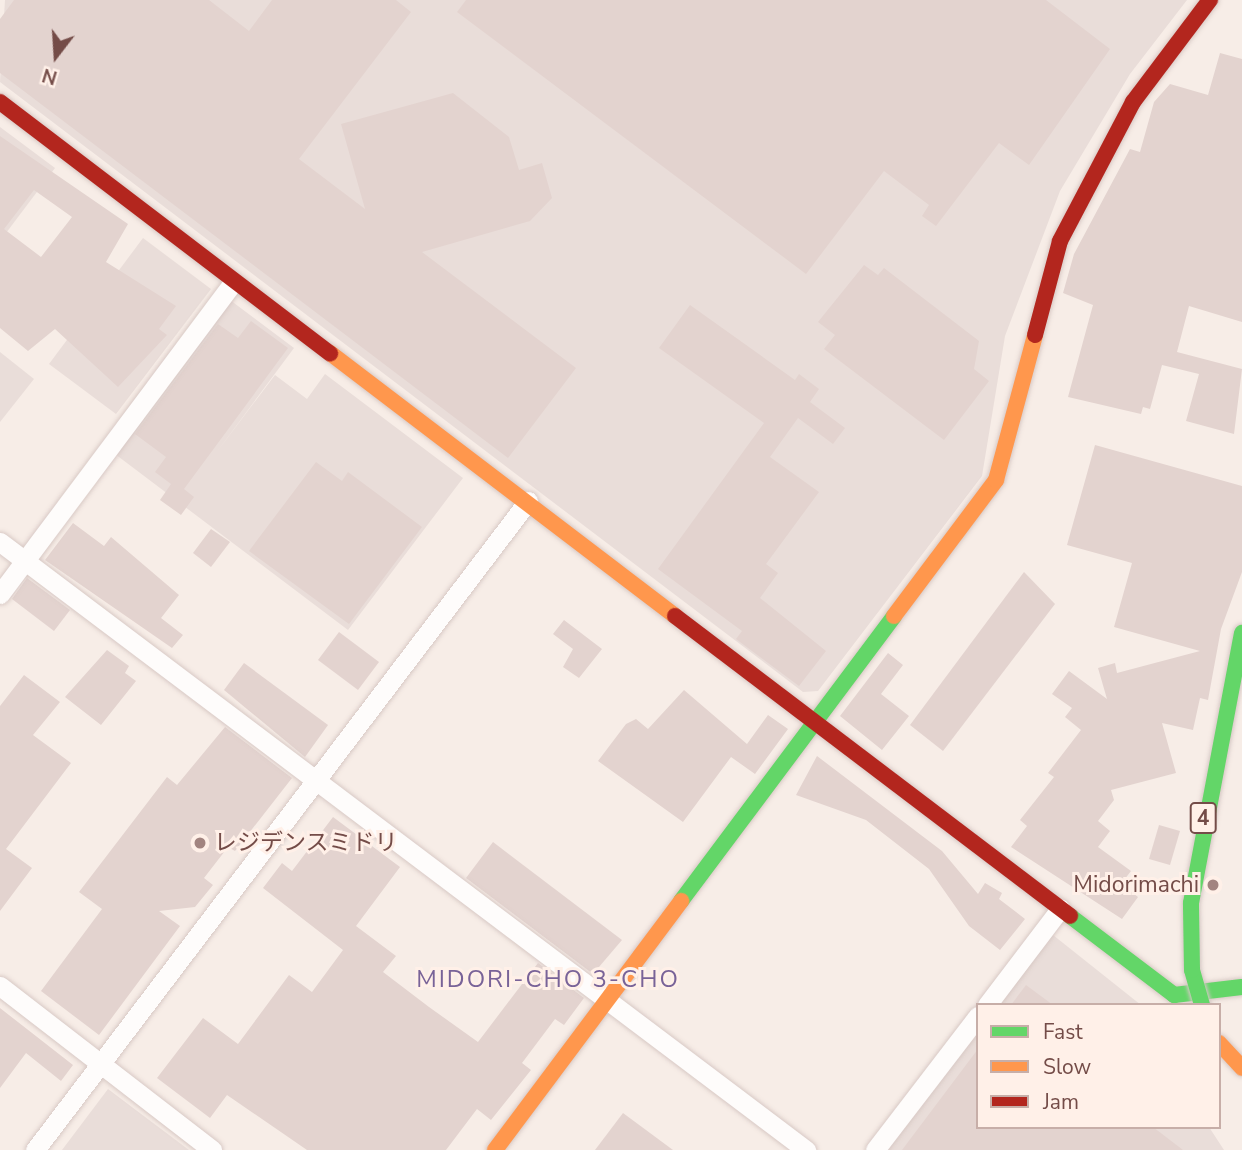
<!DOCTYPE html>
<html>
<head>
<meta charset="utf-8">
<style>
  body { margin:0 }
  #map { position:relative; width:1242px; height:1150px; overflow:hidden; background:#f7ede7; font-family:"Nunito Sans","Noto Sans JP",sans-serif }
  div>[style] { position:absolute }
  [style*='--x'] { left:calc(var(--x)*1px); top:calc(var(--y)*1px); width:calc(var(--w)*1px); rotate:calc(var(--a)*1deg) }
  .industrial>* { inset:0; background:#e9ddd9 }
  .building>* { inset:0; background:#e3d3cf }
  .roads { filter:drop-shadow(0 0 2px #d8c9c5) drop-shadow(0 0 2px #d8c9c5) }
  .street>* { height:19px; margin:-9.5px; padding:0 9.5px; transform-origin:9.5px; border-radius:9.5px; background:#fefcfb }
  .fast>* { height:16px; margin:-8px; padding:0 8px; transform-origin:8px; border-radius:8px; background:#63d668 }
  .slow>* { height:16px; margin:-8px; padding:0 8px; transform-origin:8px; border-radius:8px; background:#ff974d }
  .jam>* { height:16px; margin:-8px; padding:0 8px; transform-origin:8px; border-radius:8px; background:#b3261e }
  .bridges { filter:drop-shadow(0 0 2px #d5c7c4) drop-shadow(0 0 2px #d5c7c4) }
  .fast-bridge>* { height:16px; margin:-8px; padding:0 8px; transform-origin:8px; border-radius:8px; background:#63d668 }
  .dots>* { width:19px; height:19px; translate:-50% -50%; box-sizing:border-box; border:4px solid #fff0e8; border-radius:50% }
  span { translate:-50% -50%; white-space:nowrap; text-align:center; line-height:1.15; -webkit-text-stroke:6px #fff0e8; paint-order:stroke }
  .shield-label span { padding:2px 5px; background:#fff0e8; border:2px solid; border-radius:5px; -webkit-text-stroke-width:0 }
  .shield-label { font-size:21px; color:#744c48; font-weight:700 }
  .poi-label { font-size:23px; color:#744c48 }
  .left { translate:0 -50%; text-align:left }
  .right { translate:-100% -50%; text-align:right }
  .neighbourhood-label { font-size:24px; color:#796398; letter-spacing:2px }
  .legend { position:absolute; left:976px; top:1003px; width:245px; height:126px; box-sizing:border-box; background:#fff0e8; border:2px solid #c7aea8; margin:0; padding:9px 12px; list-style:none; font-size:21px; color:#744c48 }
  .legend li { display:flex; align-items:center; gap:14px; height:35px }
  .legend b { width:35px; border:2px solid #c7aea8 }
  .north { position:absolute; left:21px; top:21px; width:70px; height:70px; -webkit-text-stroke:5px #fff0e8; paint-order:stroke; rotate:197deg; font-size:19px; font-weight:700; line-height:28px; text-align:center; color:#744c48 }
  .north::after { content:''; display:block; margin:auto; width:24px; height:32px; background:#744c48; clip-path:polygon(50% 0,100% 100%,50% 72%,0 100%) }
</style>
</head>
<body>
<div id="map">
  <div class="industrial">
    <div style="clip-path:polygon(5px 0,1187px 0,1130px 74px,1060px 191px,1005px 336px,982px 476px,818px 691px,803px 692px,0 82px)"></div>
    <div style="clip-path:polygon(0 127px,55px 168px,0 241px)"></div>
    <div style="clip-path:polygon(143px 238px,211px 289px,116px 414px,49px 364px)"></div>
    <div style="clip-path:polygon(230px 300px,294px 348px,216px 453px,275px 375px,307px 399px,325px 374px,463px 478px,348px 630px,115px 454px)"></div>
    <div style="clip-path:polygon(0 352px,34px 379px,0 422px)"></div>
    <div style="clip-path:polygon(1053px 935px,1141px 1005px,999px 1005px)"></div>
    <div style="clip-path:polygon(978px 1032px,978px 1127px,1209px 1127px,1224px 1150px,887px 1150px)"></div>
    <div style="clip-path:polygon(108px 1089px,189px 1150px,62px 1150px)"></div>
  </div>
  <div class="building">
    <div style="clip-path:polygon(14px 0,209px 0,249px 31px,272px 0,396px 0,411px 12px,299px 159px,365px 209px,341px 124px,453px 93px,509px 137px,519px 170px,542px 163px,552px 198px,530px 221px,422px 252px,576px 368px,508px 458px,0 73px,0 19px)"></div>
    <div style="clip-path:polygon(466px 0,1046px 0,1110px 49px,1029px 165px,999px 143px,936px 226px,922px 216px,929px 205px,884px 171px,806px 274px,457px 12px)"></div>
    <div style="clip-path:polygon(1220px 53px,1242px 59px,1242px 322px,1189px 306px,1177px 352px,1242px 369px,1234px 434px,1186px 421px,1199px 374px,1162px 365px,1150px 409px,1143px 407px,1141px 414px,1068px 397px,1093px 305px,1063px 293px,1074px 254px,1130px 149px,1140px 152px,1154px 102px,1170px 84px,1208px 95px)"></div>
    <div style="clip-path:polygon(evenodd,0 136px,128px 224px,106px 262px,176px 306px,159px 329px,167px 335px,118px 387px,55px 329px,28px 351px,0 328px,0 136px,34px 190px,72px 217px,41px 257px,4px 229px,34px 190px)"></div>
    <div style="clip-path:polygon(864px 265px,878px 275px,884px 268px,979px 341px,974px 369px,989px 381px,944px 440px,824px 349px,835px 335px,818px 322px)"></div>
    <div style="clip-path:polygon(690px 305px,795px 380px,799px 374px,819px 389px,810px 402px,845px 428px,833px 444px,798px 418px,770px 457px,819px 492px,766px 564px,778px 573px,760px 598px,826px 651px,799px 686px,736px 639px,742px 631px,658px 569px,764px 423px,659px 348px)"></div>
    <div style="clip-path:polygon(251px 321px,288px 348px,184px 489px,194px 497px,181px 515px,160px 500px,171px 484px,155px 472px,166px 457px,135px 434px,218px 324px,238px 338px)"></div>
    <div style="clip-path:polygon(1095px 445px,1242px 486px,1242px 572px,1221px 629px,1208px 700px,1200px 698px,1193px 730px,1162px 723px,1176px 773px,1111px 790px,1114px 800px,1098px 821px,1110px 831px,1098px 847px,1131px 871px,1121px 884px,1138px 897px,1122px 919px,1011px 847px,1027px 826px,1020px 820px,1054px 777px,1048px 773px,1081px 730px,1065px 717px,1072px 708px,1052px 694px,1069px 671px,1107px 699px,1098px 668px,1115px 663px,1117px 673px,1200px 651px,1114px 627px,1132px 563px,1067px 545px)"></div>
    <div style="clip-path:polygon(316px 462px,342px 481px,348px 472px,422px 527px,349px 624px,249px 551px)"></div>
    <div style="clip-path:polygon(73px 523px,104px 546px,111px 537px,179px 595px,161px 618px,183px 635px,172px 648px,45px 560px)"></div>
    <div style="clip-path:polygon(211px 529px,230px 542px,211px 567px,193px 553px)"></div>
    <div style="clip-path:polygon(1024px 572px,1055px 604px,943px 751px,910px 725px)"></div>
    <div style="clip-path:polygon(27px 578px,70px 610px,54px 631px,12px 599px)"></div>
    <div style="clip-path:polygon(564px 620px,602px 649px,579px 678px,563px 667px,573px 649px,553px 634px)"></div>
    <div style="clip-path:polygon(339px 632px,379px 662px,358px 690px,318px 660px)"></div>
    <div style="clip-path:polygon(107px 650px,129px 666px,125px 673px,136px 681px,101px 725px,65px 697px)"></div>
    <div style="clip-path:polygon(888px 653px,903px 665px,881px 694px,909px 716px,882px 750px,840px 716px)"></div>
    <div style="clip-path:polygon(244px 663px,328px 725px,305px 757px,224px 690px)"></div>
    <div style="clip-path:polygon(24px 675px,60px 702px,33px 735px,71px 763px,6px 849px,32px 868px,0 911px,0 706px)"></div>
    <div style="clip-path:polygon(684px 690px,747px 744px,768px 715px,788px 729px,755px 774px,731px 757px,683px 822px,598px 761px,626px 724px,636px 719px,648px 729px)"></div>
    <div style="clip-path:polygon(225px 727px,292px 778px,235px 851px,228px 847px,204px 878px,213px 885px,195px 907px,159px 911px,180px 926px,99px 1035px,41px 991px,102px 909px,79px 892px,167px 777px,177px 785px)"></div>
    <div style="clip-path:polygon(817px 756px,942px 851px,978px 894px,985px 883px,1002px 893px,999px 899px,1025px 919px,1000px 950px,969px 926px,929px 869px,866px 820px,796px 795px)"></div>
    <div style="clip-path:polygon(333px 817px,400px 867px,356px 926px,396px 956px,383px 972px,429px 1007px,478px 1042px,538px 963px,584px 998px,564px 1025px,555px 1019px,522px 1063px,531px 1070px,491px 1120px,477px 1109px,446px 1150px,307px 1150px,227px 1095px,210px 1118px,157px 1078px,203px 1018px,238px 1044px,289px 975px,312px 992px,343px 950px,263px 888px,282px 863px,292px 871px)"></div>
    <div style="clip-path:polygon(1159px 825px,1180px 831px,1170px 865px,1149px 859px)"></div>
    <div style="clip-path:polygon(493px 842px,622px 940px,593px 974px,466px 878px)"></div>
    <div style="clip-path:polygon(1026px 985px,1053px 1005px,1011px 1005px)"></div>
    <div style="clip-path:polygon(0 1008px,73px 1065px,61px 1081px,26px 1053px,0 1088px)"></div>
    <div style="clip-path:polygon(978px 1049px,978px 1127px,1153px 1127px,1183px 1150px,902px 1150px)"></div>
    <div style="clip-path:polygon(623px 1113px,673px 1150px,595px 1150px)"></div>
  </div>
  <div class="roads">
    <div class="street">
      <div style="--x:0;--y:542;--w:1010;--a:37.03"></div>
      <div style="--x:0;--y:594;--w:389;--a:-53.2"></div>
      <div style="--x:0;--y:986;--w:268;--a:37.7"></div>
      <div style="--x:987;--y:1005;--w:121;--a:-52.8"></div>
      <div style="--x:35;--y:1150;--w:815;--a:-52.78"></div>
      <div style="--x:875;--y:1150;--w:169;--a:-52.5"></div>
    </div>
    <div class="fast">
      <div style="--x:681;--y:901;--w:356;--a:-53.2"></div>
      <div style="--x:1070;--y:916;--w:131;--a:37.2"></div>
      <div style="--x:1174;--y:995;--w:68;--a:-6.7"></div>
    </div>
    <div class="slow">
      <div style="--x:330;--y:353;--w:434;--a:37.3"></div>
      <div style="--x:894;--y:616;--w:170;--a:-53.1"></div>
      <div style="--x:996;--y:480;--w:150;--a:-74.9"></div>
      <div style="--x:1219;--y:1043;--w:34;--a:47"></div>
      <div style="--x:495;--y:1150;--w:311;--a:-53.2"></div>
    </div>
    <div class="jam">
      <div style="--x:0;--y:102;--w:415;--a:37.3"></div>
      <div style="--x:1035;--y:335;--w:97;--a:-75.1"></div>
      <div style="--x:1060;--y:241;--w:157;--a:-62.3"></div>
      <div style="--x:1133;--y:102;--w:128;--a:-53"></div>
      <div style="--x:675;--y:616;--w:496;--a:37.2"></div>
    </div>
  </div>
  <div class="bridges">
    <div class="fast-bridge">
      <div style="--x:1202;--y:1005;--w:36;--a:-106"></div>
      <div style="--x:1192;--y:970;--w:67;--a:-90.9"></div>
      <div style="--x:1191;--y:903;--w:275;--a:-79.3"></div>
    </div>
  </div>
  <div class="dots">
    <div style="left:200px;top:843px;background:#a28480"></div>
    <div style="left:1213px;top:885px;background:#a28480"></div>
  </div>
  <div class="shield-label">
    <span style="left:1203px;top:818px">4</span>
  </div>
  <div class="poi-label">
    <span class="left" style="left:214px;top:843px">レジデンスミドリ</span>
    <span class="right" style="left:1199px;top:885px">Midorimachi</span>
  </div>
  <div class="neighbourhood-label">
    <span style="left:548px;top:980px">MIDORI-CHO 3-CHO</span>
  </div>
  <ul class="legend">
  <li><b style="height:9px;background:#63d668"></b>Fast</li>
  <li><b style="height:9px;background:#ff974d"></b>Slow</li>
  <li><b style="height:9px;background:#b3261e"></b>Jam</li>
  </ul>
  <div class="north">N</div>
</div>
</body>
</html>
